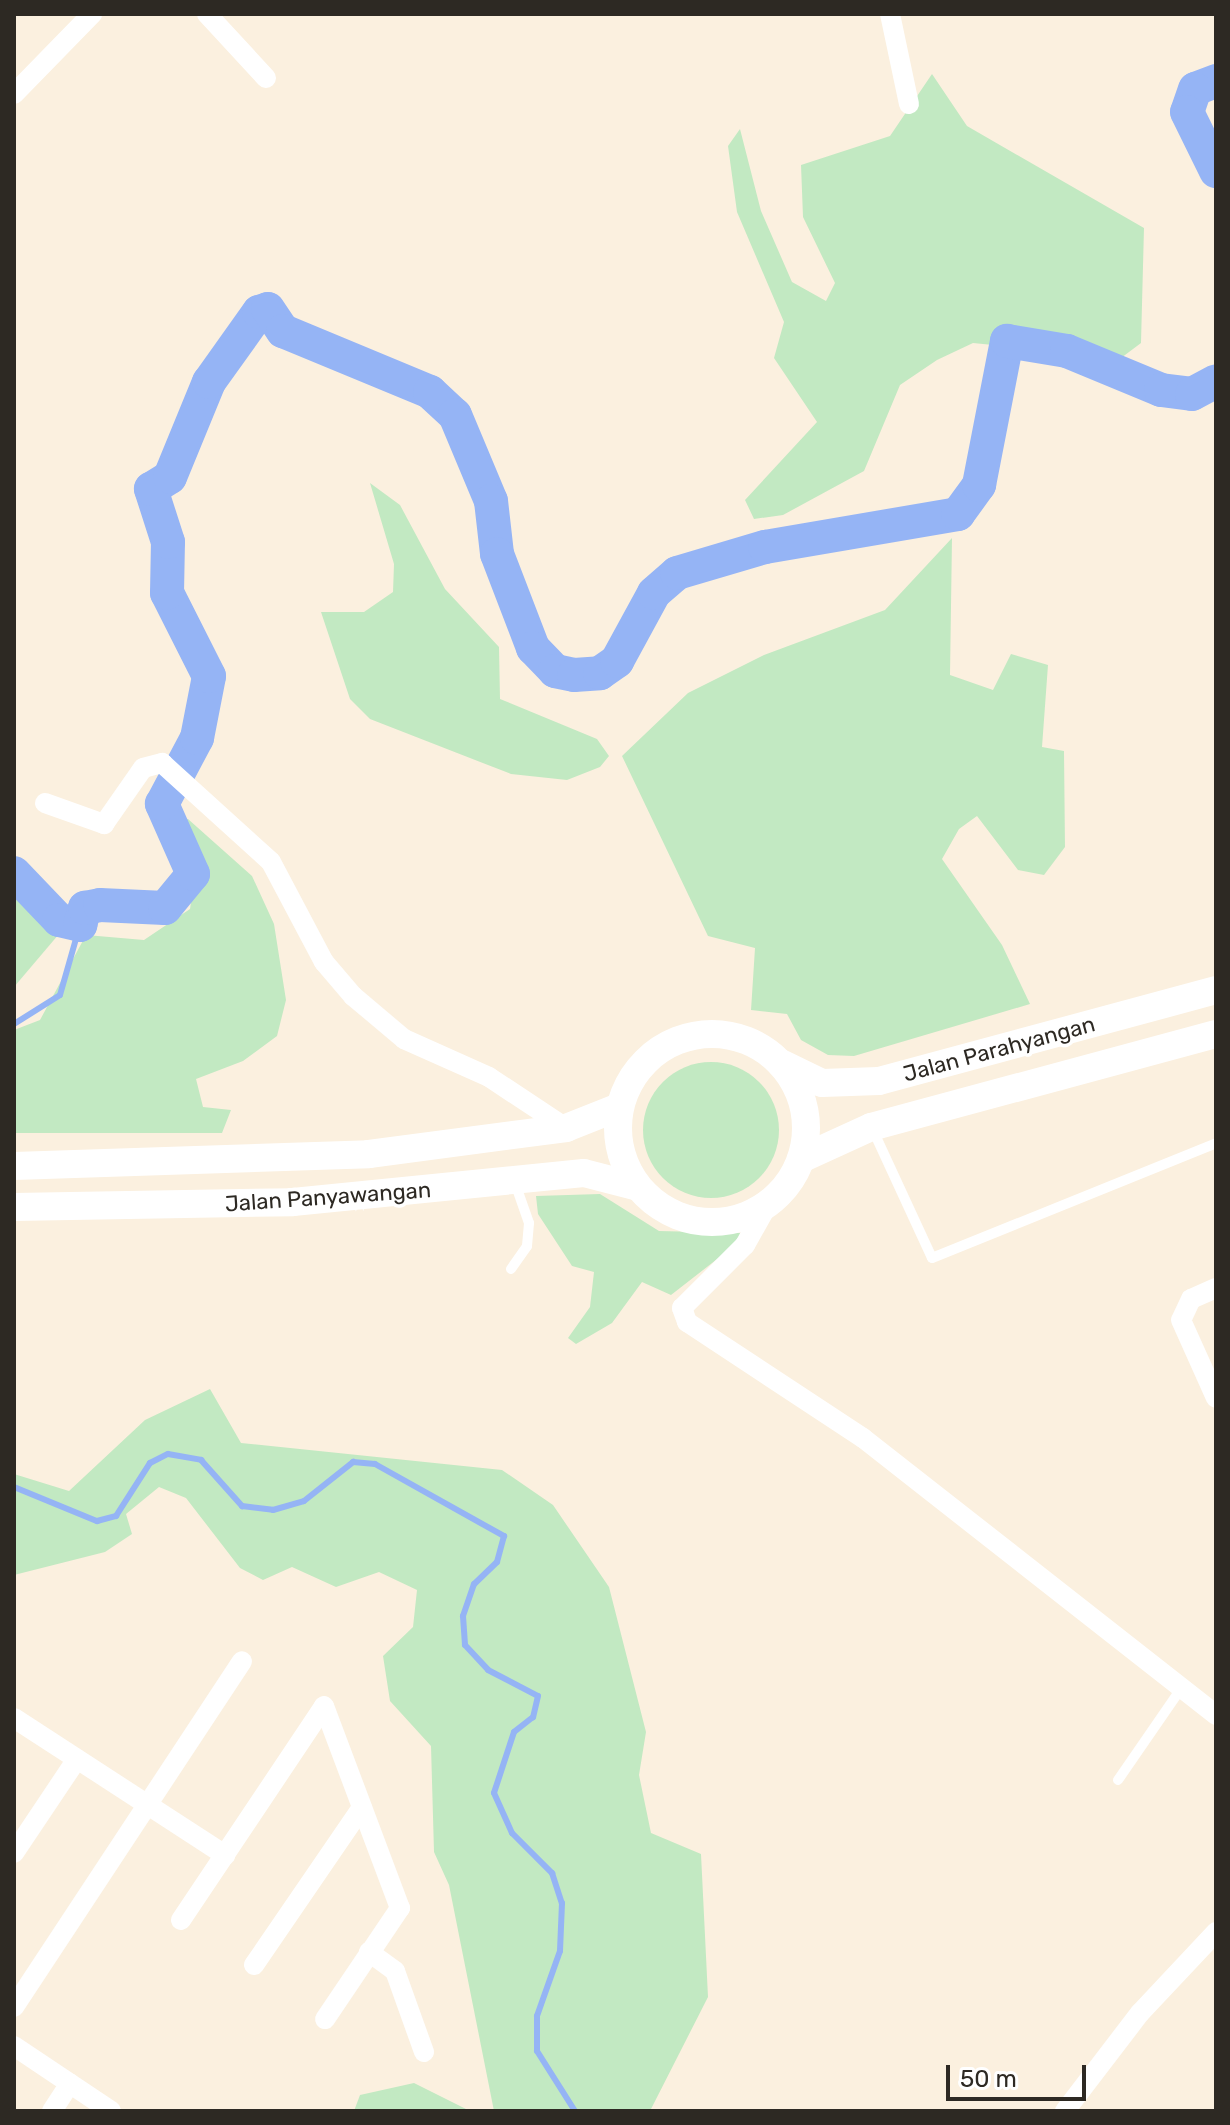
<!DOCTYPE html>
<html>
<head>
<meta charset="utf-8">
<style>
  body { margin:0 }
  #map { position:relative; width:1230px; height:2125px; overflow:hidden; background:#fbf0df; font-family:Rubik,sans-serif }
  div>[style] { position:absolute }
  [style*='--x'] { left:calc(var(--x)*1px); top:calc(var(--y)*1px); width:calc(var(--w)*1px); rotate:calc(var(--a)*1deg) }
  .green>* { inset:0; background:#c2e9c2 }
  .round { border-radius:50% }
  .stream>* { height:6px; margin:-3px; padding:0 3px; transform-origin:3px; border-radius:3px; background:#95b4f5 }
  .river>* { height:34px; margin:-17px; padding:0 17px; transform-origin:17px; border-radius:17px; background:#95b4f5 }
  .lane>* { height:10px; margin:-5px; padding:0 5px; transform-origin:5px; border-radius:5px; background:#fff }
  .street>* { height:20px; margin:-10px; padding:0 10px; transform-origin:10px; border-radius:10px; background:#fff }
  .secondary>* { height:28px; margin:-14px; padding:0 14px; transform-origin:14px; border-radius:14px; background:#fff }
  .secondary>.ring { margin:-14px; padding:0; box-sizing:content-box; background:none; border:28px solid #fff; border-radius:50% }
  span { translate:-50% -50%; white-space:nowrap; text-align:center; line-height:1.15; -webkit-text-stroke:7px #fff; paint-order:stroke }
  .street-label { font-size:22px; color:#2d2923 }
  .frame { position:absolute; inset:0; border:16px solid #2d2923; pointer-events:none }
  .scale { position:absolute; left:946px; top:2065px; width:140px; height:36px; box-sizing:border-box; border:4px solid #2d2923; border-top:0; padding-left:10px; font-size:24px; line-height:28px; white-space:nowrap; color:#2d2923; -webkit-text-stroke:6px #fff; paint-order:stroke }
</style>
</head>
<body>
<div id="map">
  <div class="green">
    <div style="clip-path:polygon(932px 74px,967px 126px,1144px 228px,1141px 343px,1121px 358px,973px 343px,937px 360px,900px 385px,864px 471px,783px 515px,754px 519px,745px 500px,817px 422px,774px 358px,784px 322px,737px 212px,728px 146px,740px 129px,761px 211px,792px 282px,826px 301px,835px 283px,803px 217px,801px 165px,890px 136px)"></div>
    <div style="clip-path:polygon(370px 483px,400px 505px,445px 589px,499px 647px,500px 699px,597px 739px,609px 756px,600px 767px,567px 780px,511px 774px,370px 719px,350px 699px,321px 612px,364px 612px,393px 592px,394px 564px)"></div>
    <div style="clip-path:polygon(952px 538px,950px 675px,993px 690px,1011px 654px,1048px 665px,1042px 747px,1064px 751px,1065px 847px,1044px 875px,1018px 870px,977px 816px,959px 829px,942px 859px,1002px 945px,1030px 1004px,854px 1056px,828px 1055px,801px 1040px,787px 1014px,751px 1010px,755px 948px,708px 936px,622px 756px,688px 693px,764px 655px,885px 610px)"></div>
    <div style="clip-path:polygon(179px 819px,188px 819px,252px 876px,274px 924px,286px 1000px,277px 1036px,243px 1061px,196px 1079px,203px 1107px,231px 1110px,222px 1133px,14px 1133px,14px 1030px,40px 1020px,86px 935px,144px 940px,190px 909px,197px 862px)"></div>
    <div style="clip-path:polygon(14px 863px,59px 934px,14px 987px)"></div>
    <div class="round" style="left:643px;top:1062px;width:136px;height:136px"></div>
    <div style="clip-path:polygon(600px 1194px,659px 1231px,740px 1233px,739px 1242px,671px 1295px,642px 1282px,612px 1323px,576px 1344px,568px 1338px,590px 1307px,594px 1272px,572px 1266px,538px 1214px,536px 1196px)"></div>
    <div style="clip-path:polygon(210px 1389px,241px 1443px,502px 1470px,553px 1505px,609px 1587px,646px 1732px,639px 1775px,651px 1833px,701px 1854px,708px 1997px,650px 2111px,494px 2111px,449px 1885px,434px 1852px,431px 1746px,390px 1701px,383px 1656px,413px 1627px,417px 1590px,379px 1572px,336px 1587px,292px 1567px,263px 1580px,240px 1568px,186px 1498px,159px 1487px,126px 1514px,132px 1534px,105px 1552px,14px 1575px,14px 1474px,69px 1491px,145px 1420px)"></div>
    <div style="clip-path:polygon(414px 2083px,470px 2111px,354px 2111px,360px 2095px)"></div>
  </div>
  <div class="stream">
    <div style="--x:14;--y:1024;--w:54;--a:-32.2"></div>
    <div style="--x:60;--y:995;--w:73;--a:-74.1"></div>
    <div style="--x:14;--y:1487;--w:90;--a:22.3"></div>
    <div style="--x:97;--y:1521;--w:20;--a:-15"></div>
    <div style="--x:116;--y:1516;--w:63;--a:-57.3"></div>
    <div style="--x:150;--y:1463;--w:20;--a:-27"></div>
    <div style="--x:168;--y:1454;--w:34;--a:10"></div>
    <div style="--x:201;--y:1460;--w:62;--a:48.3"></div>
    <div style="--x:242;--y:1506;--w:31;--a:7"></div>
    <div style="--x:273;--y:1510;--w:32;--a:-16"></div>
    <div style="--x:304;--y:1501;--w:63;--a:-38.5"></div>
    <div style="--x:353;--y:1462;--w:22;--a:5"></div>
    <div style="--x:375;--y:1464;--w:148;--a:29.2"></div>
    <div style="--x:504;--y:1536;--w:27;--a:105"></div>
    <div style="--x:497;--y:1562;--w:32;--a:136"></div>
    <div style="--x:474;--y:1584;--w:34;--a:109"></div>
    <div style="--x:463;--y:1616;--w:29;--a:86"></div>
    <div style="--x:465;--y:1645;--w:34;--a:47"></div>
    <div style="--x:488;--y:1670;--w:56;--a:27.5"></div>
    <div style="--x:538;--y:1696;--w:22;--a:103"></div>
    <div style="--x:533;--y:1717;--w:24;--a:142"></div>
    <div style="--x:514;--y:1732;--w:64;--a:108.2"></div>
    <div style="--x:494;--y:1793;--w:44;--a:65.8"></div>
    <div style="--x:512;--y:1833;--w:57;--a:45"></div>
    <div style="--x:552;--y:1873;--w:32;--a:72"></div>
    <div style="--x:562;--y:1903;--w:48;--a:92.4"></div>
    <div style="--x:560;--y:1951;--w:69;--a:109.5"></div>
    <div style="--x:537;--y:2016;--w:35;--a:90"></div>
    <div style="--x:537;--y:2051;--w:71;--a:57.7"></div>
  </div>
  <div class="river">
    <div style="--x:1216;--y:81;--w:22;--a:159"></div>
    <div style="--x:1195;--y:89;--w:24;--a:109"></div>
    <div style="--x:1187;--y:112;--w:66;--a:63.8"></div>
    <div style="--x:14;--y:873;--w:65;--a:46.2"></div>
    <div style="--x:59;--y:920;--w:22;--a:13"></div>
    <div style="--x:80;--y:925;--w:18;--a:-74"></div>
    <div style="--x:85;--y:908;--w:15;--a:-11"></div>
    <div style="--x:100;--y:905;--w:65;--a:2.6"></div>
    <div style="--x:165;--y:908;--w:44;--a:-50.5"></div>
    <div style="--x:193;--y:874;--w:77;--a:-113.9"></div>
    <div style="--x:162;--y:804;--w:75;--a:-62.1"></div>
    <div style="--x:197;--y:738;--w:63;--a:-79"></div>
    <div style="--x:209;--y:676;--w:93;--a:-116.8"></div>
    <div style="--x:167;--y:593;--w:51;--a:-88.9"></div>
    <div style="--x:168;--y:542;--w:56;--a:-107.8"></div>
    <div style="--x:151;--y:489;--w:22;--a:-32"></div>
    <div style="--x:170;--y:477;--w:103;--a:-67.7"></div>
    <div style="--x:209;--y:382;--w:86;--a:-54.5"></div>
    <div style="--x:259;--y:312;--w:9;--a:-18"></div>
    <div style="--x:268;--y:309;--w:27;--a:56"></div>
    <div style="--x:283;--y:331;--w:159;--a:22.5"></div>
    <div style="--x:430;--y:392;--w:34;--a:43"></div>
    <div style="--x:455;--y:415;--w:93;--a:67.3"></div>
    <div style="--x:491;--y:501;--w:53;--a:83.5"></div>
    <div style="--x:497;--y:554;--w:101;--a:69"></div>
    <div style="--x:533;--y:648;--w:32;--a:46"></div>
    <div style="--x:555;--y:671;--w:19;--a:12"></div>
    <div style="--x:574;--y:675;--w:26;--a:-4"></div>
    <div style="--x:600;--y:673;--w:21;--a:-35"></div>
    <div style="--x:617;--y:661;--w:77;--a:-61.4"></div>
    <div style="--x:654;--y:593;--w:30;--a:-41"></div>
    <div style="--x:677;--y:573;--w:92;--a:-16.5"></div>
    <div style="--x:765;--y:547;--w:196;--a:-9.7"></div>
    <div style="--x:958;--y:514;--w:36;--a:-54"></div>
    <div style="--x:979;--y:485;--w:147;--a:-79"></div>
    <div style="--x:1007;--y:341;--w:61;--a:9.5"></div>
    <div style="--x:1067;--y:351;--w:102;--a:22.5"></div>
    <div style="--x:1161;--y:390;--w:31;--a:7"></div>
    <div style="--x:1192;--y:394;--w:27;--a:-28"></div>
  </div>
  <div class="lane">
    <div style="--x:872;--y:1128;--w:143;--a:65.2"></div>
    <div style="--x:932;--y:1258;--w:306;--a:-22"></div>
    <div style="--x:511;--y:1269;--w:28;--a:-55"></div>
    <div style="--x:527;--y:1246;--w:23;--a:-85"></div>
    <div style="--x:529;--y:1223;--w:42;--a:-109.3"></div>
    <div style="--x:1118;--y:1780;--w:109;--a:-55.4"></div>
  </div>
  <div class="street">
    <div style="--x:207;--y:14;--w:87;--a:47.3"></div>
    <div style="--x:890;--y:14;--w:92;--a:78.1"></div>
    <div style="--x:14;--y:94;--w:112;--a:-45.7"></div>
    <div style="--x:45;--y:803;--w:63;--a:19.6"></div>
    <div style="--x:104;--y:824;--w:68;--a:-55.1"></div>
    <div style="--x:143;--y:768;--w:20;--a:-15"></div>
    <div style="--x:162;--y:763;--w:147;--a:42.2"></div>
    <div style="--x:271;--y:862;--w:113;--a:62.1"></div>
    <div style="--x:324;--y:962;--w:45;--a:49.5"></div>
    <div style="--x:353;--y:996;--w:67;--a:40.1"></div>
    <div style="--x:404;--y:1039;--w:93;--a:24.1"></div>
    <div style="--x:489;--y:1077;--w:92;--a:33.5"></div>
    <div style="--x:768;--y:1204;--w:47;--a:119.3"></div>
    <div style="--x:745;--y:1245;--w:89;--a:135"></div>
    <div style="--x:682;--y:1308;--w:15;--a:70"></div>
    <div style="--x:687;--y:1322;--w:211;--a:33.4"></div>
    <div style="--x:863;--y:1438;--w:449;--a:38.1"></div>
    <div style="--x:1216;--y:1288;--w:27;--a:156"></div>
    <div style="--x:1191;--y:1299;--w:23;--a:115"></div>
    <div style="--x:1181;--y:1320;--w:85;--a:65.8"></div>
    <div style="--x:14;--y:1718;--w:252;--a:33"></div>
    <div style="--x:14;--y:1853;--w:113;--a:-56.2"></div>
    <div style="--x:181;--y:1920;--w:257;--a:-56.2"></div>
    <div style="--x:324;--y:1706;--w:216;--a:69.4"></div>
    <div style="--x:400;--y:1908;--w:134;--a:124"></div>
    <div style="--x:369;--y:1952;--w:32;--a:36"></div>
    <div style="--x:395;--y:1971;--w:86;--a:70.3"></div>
    <div style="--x:254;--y:1965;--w:191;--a:-55.6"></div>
    <div style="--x:14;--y:2007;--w:414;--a:-56.6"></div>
    <div style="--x:14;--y:2046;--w:117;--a:33.8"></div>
    <div style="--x:52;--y:2111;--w:33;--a:-57"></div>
    <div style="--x:1065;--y:2111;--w:123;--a:-52.6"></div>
    <div style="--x:1140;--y:2013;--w:111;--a:-46.8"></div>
  </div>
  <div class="secondary">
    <div class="ring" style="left:618px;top:1034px;width:160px;height:160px"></div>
    <div style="--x:783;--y:1064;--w:43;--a:26"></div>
    <div style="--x:822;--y:1083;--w:57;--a:-2"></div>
    <div style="--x:879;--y:1081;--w:349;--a:-15.1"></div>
    <div style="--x:801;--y:1159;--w:77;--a:-24.6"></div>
    <div style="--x:871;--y:1127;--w:357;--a:-15.1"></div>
    <div style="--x:14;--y:1166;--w:355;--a:-1.9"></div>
    <div style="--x:369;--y:1154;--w:199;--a:-7.5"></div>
    <div style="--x:566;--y:1128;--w:57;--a:-21.6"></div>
    <div style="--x:14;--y:1207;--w:279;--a:-1"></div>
    <div style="--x:293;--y:1202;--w:292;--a:-5.7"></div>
    <div style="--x:584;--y:1173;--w:56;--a:14.5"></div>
  </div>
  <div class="street-label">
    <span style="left:999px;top:1049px;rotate:-15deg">Jalan Parahyangan</span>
    <span style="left:328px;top:1197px;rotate:-4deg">Jalan Panyawangan</span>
  </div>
  <div class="frame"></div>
  <div class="scale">50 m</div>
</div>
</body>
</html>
